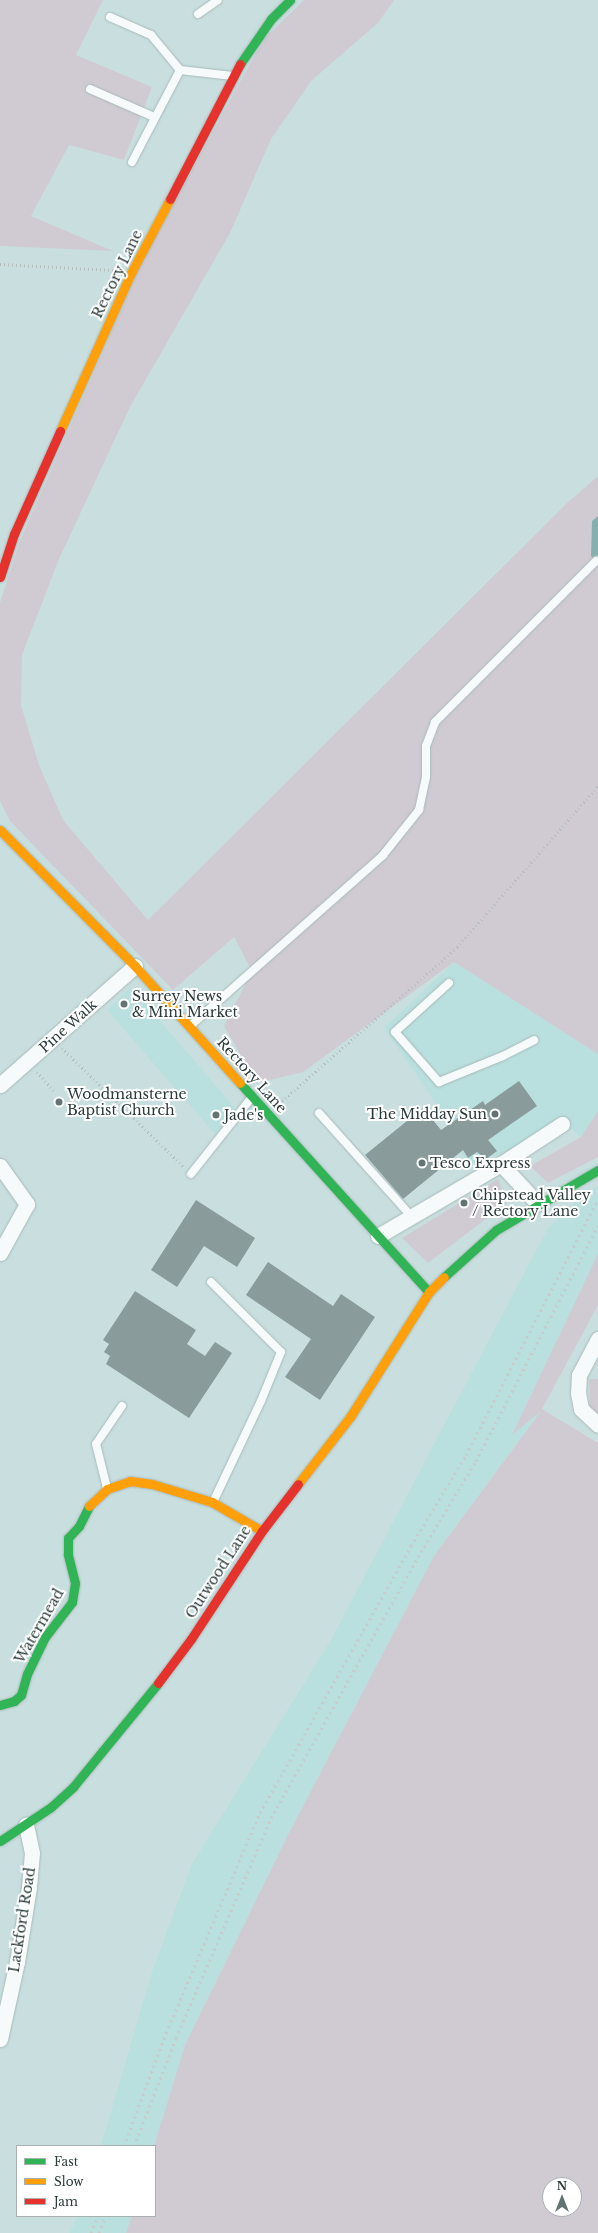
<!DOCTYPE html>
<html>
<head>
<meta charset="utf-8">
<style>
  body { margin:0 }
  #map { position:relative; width:598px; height:2233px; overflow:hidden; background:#c9dfdf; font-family:"Libre Baskerville",serif }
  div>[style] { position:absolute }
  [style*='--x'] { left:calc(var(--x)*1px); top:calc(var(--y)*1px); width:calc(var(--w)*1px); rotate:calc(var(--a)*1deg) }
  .built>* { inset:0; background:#b9dfde }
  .green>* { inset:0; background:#d0cbd3 }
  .water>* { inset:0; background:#86b0af }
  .building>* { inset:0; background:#8a9b9b }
  .path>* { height:2.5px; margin-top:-1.25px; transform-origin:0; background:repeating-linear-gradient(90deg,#b7bebe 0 1px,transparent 0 4px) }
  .roads { filter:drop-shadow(0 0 1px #a9baba) drop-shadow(0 0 1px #a9baba) }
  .lane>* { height:8px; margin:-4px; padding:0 4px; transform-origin:4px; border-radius:4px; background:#f7fafa }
  .street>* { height:15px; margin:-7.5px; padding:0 7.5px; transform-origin:7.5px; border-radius:7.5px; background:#f7fafa }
  .fast>* { height:9px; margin:-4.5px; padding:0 4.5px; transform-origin:4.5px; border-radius:4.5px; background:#30b455 }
  .slow>* { height:9px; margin:-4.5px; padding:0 4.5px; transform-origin:4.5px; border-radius:4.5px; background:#ff9f0a }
  .jam>* { height:9px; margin:-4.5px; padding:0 4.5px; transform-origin:4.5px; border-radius:4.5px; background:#e5322d }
  .rail>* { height:3px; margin-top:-1.5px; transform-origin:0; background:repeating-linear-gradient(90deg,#c6cccc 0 2px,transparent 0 6px) }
  .dots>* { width:11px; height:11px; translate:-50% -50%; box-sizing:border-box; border:2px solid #fff; border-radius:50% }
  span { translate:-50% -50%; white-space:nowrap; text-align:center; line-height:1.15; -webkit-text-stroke:4px #fff; paint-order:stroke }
  .street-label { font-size:14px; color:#293a39 }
  .poi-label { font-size:14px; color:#293a39 }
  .left { translate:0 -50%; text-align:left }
  .right { translate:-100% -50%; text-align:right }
  .legend { position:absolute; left:16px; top:2145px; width:140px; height:72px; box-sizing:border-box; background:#fff; border:1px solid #a9b0b0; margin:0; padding:5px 7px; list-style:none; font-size:12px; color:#293a39 }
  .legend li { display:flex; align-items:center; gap:8px; height:20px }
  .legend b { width:20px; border:1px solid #a9b0b0 }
  .north { position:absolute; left:542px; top:2177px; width:40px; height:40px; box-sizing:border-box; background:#fff; border:1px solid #a9b0b0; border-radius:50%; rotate:0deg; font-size:11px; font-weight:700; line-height:16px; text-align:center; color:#293a39 }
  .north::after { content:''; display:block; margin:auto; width:14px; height:18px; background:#617473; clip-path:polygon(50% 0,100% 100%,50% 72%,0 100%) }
</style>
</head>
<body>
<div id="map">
  <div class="built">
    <div style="clip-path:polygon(454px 962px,598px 1054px,598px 1111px,581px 1137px,571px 1129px,468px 1165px,430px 1094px,384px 1028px)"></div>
    <div style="clip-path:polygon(131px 987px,236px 1109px,215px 1134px,107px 1010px)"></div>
    <div style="clip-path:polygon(598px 1186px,598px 1305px,542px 1409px,434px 1556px,290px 1831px,185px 2045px,154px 2146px,101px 2146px,152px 1972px,192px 1864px,331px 1640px,548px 1228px,580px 1197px)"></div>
    <div style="clip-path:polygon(77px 2216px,132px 2216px,126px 2233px,70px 2233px)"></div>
  </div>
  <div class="green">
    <div style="clip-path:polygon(0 0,103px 0,76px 55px,152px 87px,124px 160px,69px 145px,31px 216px,113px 251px,0 246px)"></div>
    <div style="clip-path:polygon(304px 0,394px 0,378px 23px,311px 81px,271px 139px,230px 233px,130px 407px,59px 559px,22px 655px,21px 705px,39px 765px,63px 820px,148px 920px,566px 504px,598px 476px,598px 516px,592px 521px,591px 556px,598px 563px,598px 1054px,454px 962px,303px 1072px,257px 1083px,224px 1026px,252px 971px,234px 937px,173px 990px,10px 821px,0 801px,0 603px,20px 541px,142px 262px,263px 40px)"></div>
    <div style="clip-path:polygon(598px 1111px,598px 1157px,548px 1183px,530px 1166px,581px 1137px)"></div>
    <div style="clip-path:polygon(498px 1179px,507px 1203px,428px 1263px,402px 1238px)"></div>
    <div style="clip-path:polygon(evenodd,598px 1254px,598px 1305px,542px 1409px,598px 1443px,598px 2233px,126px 2233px,132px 2216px,155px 2216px,154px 2146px,185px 2045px,290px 1831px,434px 1556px,541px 1411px,512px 1435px,598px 1254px,550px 2185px,574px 2185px,574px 2209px,550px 2209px,550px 2185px)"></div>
    <div style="clip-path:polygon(589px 1379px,598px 1379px,598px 1415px,590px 1408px)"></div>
  </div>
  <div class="water">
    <div style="clip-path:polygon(598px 516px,598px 563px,591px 556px,592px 521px)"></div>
  </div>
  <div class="building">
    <div style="clip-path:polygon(519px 1081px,537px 1106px,488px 1140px,497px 1151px,486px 1159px,477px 1152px,468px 1158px,463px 1150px,403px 1199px,365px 1155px,423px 1108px,441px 1130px,483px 1101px,485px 1105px)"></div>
    <div style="clip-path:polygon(196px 1200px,255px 1238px,237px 1267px,204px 1246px,177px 1287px,151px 1270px)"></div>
    <div style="clip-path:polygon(268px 1262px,333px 1306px,341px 1294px,375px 1317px,320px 1400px,285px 1377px,311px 1339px,246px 1295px)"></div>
    <div style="clip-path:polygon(135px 1291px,196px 1330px,187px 1344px,205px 1356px,215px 1342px,232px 1353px,189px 1418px,106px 1364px,110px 1356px,104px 1352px,109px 1344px,103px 1340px)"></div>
  </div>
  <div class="path">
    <div style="--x:0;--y:264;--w:113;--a:3"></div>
    <div style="--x:62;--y:1048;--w:169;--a:44.3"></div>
    <div style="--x:37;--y:1072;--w:25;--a:48"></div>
    <div style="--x:282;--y:1101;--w:233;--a:-41.3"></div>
    <div style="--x:457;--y:947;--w:214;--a:-48.8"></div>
  </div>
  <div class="roads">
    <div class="lane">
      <div style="--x:198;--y:14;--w:24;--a:-35"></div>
      <div style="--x:110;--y:17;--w:45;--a:23.7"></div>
      <div style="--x:151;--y:35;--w:45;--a:50.4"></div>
      <div style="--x:90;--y:89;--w:70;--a:23.6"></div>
      <div style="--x:132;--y:162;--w:104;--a:-62.4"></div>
      <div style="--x:180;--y:70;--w:53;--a:6.5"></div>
      <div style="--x:449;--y:983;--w:73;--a:137.8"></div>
      <div style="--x:395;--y:1032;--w:67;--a:48.7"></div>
      <div style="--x:439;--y:1082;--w:69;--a:-22.1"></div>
      <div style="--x:503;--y:1056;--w:35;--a:-27"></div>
      <div style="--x:190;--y:1026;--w:258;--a:-41.5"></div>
      <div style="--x:383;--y:855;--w:58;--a:-51.3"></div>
      <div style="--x:419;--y:810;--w:34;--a:-78"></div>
      <div style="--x:426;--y:777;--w:31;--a:-90"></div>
      <div style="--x:426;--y:746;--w:26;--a:-69"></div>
      <div style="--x:435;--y:722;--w:228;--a:-45"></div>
      <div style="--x:319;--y:1113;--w:138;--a:48.2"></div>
      <div style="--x:191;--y:1174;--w:98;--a:-51.6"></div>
      <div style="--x:211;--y:1282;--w:99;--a:45"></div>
      <div style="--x:281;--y:1352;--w:53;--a:112.2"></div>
      <div style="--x:261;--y:1401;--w:112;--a:115.4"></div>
      <div style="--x:107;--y:1488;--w:45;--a:-104"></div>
      <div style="--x:96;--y:1444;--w:46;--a:-55.6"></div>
    </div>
    <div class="street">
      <div style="--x:0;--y:1085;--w:180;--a:-41.4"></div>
      <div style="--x:501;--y:1164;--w:54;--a:47.2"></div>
      <div style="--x:0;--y:1166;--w:47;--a:54.6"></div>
      <div style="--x:27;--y:1204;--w:56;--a:118.9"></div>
      <div style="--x:378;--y:1236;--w:143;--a:-30.3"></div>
      <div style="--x:501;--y:1164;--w:73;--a:-33.3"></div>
      <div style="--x:598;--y:1339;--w:41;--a:117.8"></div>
      <div style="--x:579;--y:1375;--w:18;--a:93"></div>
      <div style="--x:578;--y:1393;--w:16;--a:79"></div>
      <div style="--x:581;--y:1409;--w:23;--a:43"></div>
      <div style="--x:0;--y:2039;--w:79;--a:-77.6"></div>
      <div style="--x:17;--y:1962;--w:76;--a:-80.9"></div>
      <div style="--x:29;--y:1887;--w:34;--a:-85"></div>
      <div style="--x:32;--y:1853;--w:29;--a:-102"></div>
    </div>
    <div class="fast">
      <div style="--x:240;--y:64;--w:55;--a:-55.4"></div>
      <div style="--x:271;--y:19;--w:27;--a:-45"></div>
      <div style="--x:240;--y:1083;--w:282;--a:47.9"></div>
      <div style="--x:444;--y:1277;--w:70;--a:-42.1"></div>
      <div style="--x:496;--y:1230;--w:118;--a:-30.5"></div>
      <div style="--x:0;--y:1705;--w:15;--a:-16"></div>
      <div style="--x:14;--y:1701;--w:9;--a:-41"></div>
      <div style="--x:21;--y:1695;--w:22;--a:-74"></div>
      <div style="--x:27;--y:1674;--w:41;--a:-64.1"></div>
      <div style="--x:45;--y:1637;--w:44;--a:-52.4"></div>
      <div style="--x:72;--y:1602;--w:19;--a:-81"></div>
      <div style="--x:75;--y:1583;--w:30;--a:-104"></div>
      <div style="--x:68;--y:1554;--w:16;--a:-90"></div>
      <div style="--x:68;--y:1538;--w:16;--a:-47"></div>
      <div style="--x:79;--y:1526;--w:22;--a:-63"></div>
      <div style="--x:0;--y:1841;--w:61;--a:-33.7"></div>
      <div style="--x:51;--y:1807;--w:30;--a:-42"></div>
      <div style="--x:73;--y:1787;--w:134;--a:-50.7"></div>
    </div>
    <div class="slow">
      <div style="--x:60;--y:431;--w:175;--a:-65.8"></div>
      <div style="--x:132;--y:271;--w:81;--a:-62.2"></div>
      <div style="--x:0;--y:830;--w:192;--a:45.2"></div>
      <div style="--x:135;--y:966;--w:157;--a:48.1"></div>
      <div style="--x:298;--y:1484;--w:85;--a:-52.2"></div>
      <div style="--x:350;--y:1417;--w:148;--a:-57.7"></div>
      <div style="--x:429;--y:1292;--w:21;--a:-45"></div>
      <div style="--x:89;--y:1506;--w:25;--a:-43"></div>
      <div style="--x:107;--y:1489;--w:24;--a:-19"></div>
      <div style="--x:130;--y:1481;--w:22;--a:8"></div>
      <div style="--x:152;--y:1484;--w:63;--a:16.7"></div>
      <div style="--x:212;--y:1502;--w:58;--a:30.1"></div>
    </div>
    <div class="jam">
      <div style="--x:170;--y:199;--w:152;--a:-62.6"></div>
      <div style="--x:0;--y:577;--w:45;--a:-72"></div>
      <div style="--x:14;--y:534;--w:113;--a:-65.9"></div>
      <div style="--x:158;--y:1683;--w:55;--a:-53.1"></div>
      <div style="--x:191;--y:1639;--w:129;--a:-56.7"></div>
      <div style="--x:262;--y:1531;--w:59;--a:-52.5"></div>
    </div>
  </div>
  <div class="rail">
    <div style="--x:124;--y:2146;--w:121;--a:-69.6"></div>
    <div style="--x:166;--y:2033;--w:239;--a:-66.9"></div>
    <div style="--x:260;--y:1813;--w:307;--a:-60.5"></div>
    <div style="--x:411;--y:1546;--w:106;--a:-58.9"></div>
    <div style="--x:466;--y:1455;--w:288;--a:-62.7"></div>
    <div style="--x:134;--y:2146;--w:116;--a:-68.7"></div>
    <div style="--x:176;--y:2038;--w:240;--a:-66.6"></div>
    <div style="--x:271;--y:1818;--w:305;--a:-60.6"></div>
    <div style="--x:421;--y:1552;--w:106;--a:-58.9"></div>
    <div style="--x:476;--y:1461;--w:265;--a:-62.6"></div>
    <div style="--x:91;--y:2233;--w:18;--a:-68"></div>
    <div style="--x:99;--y:2233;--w:18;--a:-68"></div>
  </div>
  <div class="dots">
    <div style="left:124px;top:1004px;background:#617473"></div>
    <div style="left:59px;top:1102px;background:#617473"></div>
    <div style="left:495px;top:1114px;background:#617473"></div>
    <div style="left:216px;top:1115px;background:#617473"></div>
    <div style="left:422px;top:1163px;background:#617473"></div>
    <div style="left:464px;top:1203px;background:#617473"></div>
  </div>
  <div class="street-label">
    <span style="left:117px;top:274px;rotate:-64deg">Rectory Lane</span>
    <span style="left:68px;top:1026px;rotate:-42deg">Pine Walk</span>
    <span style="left:252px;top:1075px;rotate:48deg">Rectory Lane</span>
    <span style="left:218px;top:1572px;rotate:-57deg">Outwood Lane</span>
    <span style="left:39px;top:1626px;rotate:-60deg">Watermead</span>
    <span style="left:22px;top:1920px;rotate:-81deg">Lackford Road</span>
  </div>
  <div class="poi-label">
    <span class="left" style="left:132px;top:1004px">Surrey News<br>&amp; Mini Market</span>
    <span class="left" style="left:67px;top:1102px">Woodmansterne<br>Baptist Church</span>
    <span class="right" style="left:487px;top:1114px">The Midday Sun</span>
    <span class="left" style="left:224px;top:1115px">Jade's</span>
    <span class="left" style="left:430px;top:1163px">Tesco Express</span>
    <span class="left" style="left:472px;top:1203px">Chipstead Valley<br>/ Rectory Lane</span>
  </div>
  <ul class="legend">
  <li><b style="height:5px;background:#30b455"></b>Fast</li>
  <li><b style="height:5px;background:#ff9f0a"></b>Slow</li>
  <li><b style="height:5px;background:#e5322d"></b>Jam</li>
  </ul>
  <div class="north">N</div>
</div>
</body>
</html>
